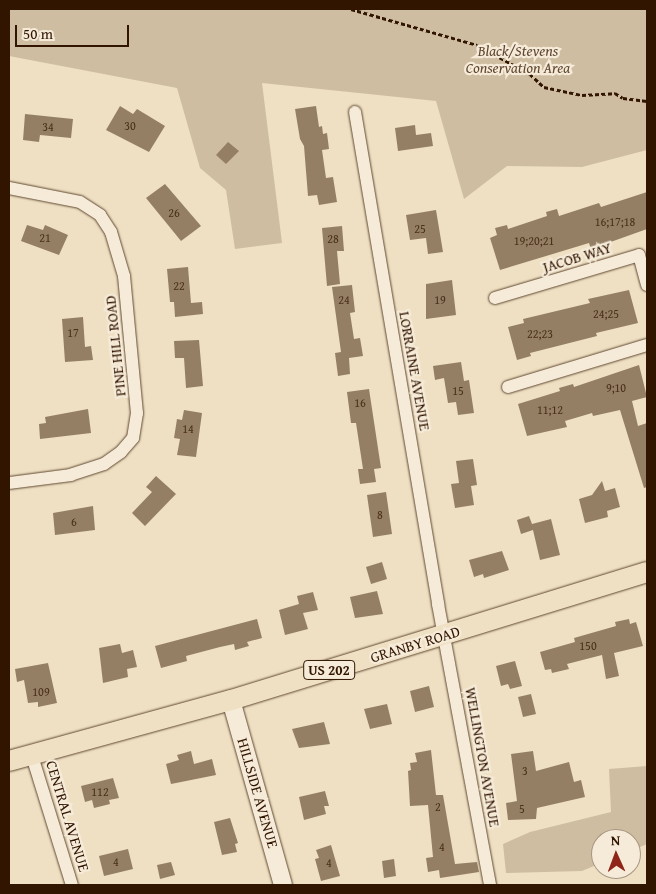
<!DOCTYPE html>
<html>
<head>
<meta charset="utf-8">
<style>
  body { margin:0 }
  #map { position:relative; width:656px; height:894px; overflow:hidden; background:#efe0c3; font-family:"Gentium Book Plus",serif }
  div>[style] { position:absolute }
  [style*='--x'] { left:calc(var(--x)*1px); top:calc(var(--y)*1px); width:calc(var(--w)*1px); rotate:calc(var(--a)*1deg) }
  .green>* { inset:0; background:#cfbda2 }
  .building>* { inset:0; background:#947f65 }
  .path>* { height:2.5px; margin-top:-1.25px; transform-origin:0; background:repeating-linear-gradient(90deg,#311500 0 4px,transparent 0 6.5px) }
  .roads { filter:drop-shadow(0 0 1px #604831) drop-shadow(0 0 1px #604831) }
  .street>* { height:12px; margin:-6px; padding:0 6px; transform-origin:6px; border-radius:6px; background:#f5ebd8 }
  .secondary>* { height:18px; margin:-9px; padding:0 9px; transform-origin:9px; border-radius:9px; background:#f5ebd8 }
  .primary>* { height:20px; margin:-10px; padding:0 10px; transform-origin:10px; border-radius:10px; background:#efe0c3 }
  span { translate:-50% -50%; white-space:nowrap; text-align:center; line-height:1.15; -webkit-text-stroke:4.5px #f5ebd8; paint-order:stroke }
  .number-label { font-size:12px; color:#4a3019 }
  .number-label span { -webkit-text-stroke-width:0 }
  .shield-label span { padding:1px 4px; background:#f5ebd8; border:1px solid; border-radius:4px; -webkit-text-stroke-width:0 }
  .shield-label { font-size:14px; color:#311500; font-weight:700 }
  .park-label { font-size:15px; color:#604731; font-style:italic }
  .street-label { font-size:15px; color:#311500 }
  .frame { position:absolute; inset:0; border:10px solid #311500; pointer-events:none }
  .north { position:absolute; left:591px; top:829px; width:50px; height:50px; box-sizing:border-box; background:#f5ebd8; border:1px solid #a79582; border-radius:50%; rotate:358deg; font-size:14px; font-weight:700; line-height:20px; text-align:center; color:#311500 }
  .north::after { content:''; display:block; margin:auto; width:18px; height:22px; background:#8f2418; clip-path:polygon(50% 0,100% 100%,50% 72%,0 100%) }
  .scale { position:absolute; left:15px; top:25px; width:114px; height:22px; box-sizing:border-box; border:2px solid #311500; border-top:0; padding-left:6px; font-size:15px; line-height:18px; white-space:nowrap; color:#311500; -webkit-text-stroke:4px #f5ebd8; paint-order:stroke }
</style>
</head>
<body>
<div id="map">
  <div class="green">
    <div style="clip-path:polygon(9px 9px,647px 9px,647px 150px,582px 167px,507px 166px,464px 199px,436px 101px,262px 83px,282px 243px,235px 249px,226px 190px,200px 168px,177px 88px,9px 56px)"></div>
    <div style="clip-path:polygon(647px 766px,647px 844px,631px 851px,631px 839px,601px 839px,601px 863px,582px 871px,506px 873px,503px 844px,530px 832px,611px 812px,609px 769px)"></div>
  </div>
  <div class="building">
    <div style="clip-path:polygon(120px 106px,133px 114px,137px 109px,165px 126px,149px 152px,106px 130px)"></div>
    <div style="clip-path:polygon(316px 106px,319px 127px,322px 126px,323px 134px,327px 133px,329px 149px,322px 150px,326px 178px,333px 177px,337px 202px,319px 205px,317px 195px,308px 196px,304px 146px,300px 139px,295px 109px)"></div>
    <div style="clip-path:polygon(25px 114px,73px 119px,71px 138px,40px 135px,39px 142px,23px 140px)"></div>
    <div style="clip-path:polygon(415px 125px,416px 135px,431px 133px,433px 146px,398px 151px,395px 128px)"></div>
    <div style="clip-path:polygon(228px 142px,239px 151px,226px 164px,216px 155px)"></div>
    <div style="clip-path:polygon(165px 184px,201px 226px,181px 241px,146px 198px)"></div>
    <div style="clip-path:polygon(647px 192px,647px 229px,591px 249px,589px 243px,500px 270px,490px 238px,497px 235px,495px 228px,507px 225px,508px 229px,547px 216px,546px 212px,557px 209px,559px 216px,599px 203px,601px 207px)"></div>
    <div style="clip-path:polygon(436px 210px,443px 252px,428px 254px,426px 238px,410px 240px,406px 215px)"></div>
    <div style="clip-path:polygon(27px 225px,43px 230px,45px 225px,68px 235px,59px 255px,21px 241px)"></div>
    <div style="clip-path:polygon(342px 226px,344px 251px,337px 251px,340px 284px,327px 286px,322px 228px)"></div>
    <div style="clip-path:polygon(188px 267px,191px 303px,202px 302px,203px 314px,175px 317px,174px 302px,170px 302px,167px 269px)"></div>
    <div style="clip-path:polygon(452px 280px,456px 315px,426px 319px,426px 284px)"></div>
    <div style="clip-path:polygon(352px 285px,355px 312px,350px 313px,354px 339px,360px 338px,363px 356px,349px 358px,350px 374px,338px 376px,335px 353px,341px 352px,332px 287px)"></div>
    <div style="clip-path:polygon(629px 290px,638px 323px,596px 333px,597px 336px,530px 353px,531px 356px,517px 360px,508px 327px,524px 323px,523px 319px,590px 303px,588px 299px)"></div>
    <div style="clip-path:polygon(83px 317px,85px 347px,91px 346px,93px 360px,65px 362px,62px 319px)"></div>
    <div style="clip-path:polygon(199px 340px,203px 386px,186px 388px,184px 358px,175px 358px,174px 341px)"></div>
    <div style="clip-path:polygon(461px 362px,464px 381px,469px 380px,474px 413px,458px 415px,456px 402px,448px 403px,444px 378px,435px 380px,433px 366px)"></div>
    <div style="clip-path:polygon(639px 365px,647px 397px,632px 401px,638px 426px,647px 423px,647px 487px,644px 488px,620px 410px,593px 416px,592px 413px,565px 421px,567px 427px,527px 436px,518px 404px,560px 391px,559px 388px,573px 384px,574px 387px)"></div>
    <div style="clip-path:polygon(369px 389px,381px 468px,374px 469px,376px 482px,360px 484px,358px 469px,363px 469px,356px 423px,351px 423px,347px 392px)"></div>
    <div style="clip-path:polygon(88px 409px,91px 433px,40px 439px,39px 424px,46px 423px,45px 417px)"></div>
    <div style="clip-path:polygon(184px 410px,202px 413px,196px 457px,177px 455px,180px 439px,174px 438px,177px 419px,182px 420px)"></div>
    <div style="clip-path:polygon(473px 459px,477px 485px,471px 486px,474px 505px,455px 508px,451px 484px,459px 483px,456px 461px)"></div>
    <div style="clip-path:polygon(156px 476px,176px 494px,145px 526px,132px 513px,152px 492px,146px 487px)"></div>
    <div style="clip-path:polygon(602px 481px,605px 491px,615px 488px,620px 507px,607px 511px,608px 517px,585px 523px,579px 499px,592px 495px)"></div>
    <div style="clip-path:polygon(386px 492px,392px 534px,373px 537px,367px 495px)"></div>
    <div style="clip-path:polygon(93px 506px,95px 530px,55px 535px,53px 513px)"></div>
    <div style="clip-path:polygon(529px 516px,532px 524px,551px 519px,560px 555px,540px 560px,533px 530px,521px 534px,517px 520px)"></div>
    <div style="clip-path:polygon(502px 551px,509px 570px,484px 578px,483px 574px,474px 577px,469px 560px)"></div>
    <div style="clip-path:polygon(382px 562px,387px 579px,371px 584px,366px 567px)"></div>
    <div style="clip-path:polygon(377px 591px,383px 614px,355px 618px,350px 597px)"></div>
    <div style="clip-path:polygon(313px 592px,318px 610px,303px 613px,308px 629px,285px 635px,279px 610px,299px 604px,297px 596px)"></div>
    <div style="clip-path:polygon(257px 619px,262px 638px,247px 642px,249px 646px,235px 650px,234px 644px,220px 647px,186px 656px,187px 661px,161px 668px,155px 646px)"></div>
    <div style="clip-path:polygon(629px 619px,630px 624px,636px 622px,643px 646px,614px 653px,619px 676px,606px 679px,602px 655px,567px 664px,569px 669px,552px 673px,551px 669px,545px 670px,540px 652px,575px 642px,574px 638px,616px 626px,615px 622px)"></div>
    <div style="clip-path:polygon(120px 644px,122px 653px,133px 650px,137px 667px,127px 669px,128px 677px,103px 683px,99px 648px)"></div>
    <div style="clip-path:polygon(515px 661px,522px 686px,510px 689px,508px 684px,501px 686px,496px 666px)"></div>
    <div style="clip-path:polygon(48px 663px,57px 703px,38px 707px,38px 702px,28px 703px,24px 680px,17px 682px,15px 669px)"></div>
    <div style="clip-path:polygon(429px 686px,434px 707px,415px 712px,410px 691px)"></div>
    <div style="clip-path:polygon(531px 694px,536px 714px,523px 717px,518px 697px)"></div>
    <div style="clip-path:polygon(387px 704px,392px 724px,370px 729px,364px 709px)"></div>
    <div style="clip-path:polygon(324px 722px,330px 744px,299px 748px,292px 729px)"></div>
    <div style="clip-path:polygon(431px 750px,436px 795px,443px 795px,455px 864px,477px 862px,479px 872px,440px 878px,439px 870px,428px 872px,426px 858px,433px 857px,428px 805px,410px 806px,408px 771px,411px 770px,410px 763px,417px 762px,415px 753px)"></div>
    <div style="clip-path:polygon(191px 751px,194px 764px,212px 759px,216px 775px,171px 784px,166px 764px,179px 760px,177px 755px)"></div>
    <div style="clip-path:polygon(533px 751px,536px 771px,569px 762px,574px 782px,581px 780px,585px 797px,537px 808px,536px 819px,508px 820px,506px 803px,517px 801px,511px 754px)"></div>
    <div style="clip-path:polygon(113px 778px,119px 798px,109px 800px,110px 804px,94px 808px,92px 800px,85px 802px,81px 786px)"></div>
    <div style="clip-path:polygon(325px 791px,329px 806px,324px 806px,326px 814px,304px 820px,299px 797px)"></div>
    <div style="clip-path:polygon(230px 818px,238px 843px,235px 844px,237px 852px,222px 855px,214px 822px)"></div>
    <div style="clip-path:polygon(331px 845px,340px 876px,321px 881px,315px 859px,319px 858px,316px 850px)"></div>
    <div style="clip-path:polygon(128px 849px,133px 869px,104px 876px,99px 856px)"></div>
    <div style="clip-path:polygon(394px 859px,396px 876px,384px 878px,382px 861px)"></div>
    <div style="clip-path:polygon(171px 862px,175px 875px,160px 879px,157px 865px)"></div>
  </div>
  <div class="path">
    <div style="--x:351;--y:9;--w:131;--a:15.9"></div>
    <div style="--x:477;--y:45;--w:60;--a:28.7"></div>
    <div style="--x:530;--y:74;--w:19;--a:43"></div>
    <div style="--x:544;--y:87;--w:39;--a:12"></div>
    <div style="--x:582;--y:95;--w:33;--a:-3"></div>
    <div style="--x:615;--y:93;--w:9;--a:32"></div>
    <div style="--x:623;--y:98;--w:24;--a:7"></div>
  </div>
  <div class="roads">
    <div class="street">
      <div style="--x:355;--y:112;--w:499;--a:80.4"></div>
      <div style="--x:438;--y:604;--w:286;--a:79.5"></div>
      <div style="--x:9;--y:188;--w:72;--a:11.2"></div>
      <div style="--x:80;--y:202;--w:24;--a:33"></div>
      <div style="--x:100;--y:215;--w:20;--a:57"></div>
      <div style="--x:111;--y:232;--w:46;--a:73.5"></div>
      <div style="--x:124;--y:276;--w:138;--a:84.6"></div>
      <div style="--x:137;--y:413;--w:25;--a:99"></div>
      <div style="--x:133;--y:438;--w:18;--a:131"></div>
      <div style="--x:121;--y:452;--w:21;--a:145"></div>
      <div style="--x:104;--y:464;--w:35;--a:162"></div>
      <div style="--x:71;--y:475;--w:63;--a:172.6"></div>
      <div style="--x:495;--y:298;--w:150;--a:-16.6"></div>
      <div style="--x:639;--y:255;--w:31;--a:75"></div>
      <div style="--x:508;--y:387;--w:145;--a:-16.8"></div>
      <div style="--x:32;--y:756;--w:135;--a:72.8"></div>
    </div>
    <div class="secondary">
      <div style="--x:231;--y:700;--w:192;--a:74.3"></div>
    </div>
    <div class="primary">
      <div style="--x:9;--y:761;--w:230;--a:-15.4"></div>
      <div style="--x:231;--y:700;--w:435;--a:-17.1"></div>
    </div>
  </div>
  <div class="number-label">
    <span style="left:130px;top:126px">30</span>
    <span style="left:48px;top:127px">34</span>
    <span style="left:174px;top:213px">26</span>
    <span style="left:615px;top:222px">16;17;18</span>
    <span style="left:420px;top:229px">25</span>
    <span style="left:45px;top:238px">21</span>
    <span style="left:333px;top:239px">28</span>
    <span style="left:534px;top:241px">19;20;21</span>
    <span style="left:179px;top:286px">22</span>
    <span style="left:344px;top:300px">24</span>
    <span style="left:440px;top:300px">19</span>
    <span style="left:606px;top:314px">24;25</span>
    <span style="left:73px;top:333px">17</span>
    <span style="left:540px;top:334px">22;23</span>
    <span style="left:616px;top:388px">9;10</span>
    <span style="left:458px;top:391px">15</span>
    <span style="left:360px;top:403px">16</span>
    <span style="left:550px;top:410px">11;12</span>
    <span style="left:188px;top:429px">14</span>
    <span style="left:380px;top:515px">8</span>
    <span style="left:74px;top:522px">6</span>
    <span style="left:588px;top:646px">150</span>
    <span style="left:41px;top:692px">109</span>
    <span style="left:525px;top:771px">3</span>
    <span style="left:100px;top:792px">112</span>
    <span style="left:438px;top:807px">2</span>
    <span style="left:522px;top:809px">5</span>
    <span style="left:442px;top:847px">4</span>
    <span style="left:116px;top:862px">4</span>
    <span style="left:329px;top:863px">4</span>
  </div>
  <div class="shield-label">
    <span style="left:329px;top:670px">US 202</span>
  </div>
  <div class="park-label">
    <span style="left:518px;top:59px">Black/Stevens<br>Conservation Area</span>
  </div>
  <div class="street-label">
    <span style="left:577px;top:257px;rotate:-17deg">JACOB WAY</span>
    <span style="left:115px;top:346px;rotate:-96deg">PINE HILL ROAD</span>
    <span style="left:415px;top:371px;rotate:80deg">LORRAINE AVENUE</span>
    <span style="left:415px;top:644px;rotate:-17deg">GRANBY ROAD</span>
    <span style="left:483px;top:757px;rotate:80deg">WELLINGTON AVENUE</span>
    <span style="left:258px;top:793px;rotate:74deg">HILLSIDE AVENUE</span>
    <span style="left:68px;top:816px;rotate:73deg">CENTRAL AVENUE</span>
  </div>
  <div class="frame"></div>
  <div class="north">N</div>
  <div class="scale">50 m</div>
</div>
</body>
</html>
